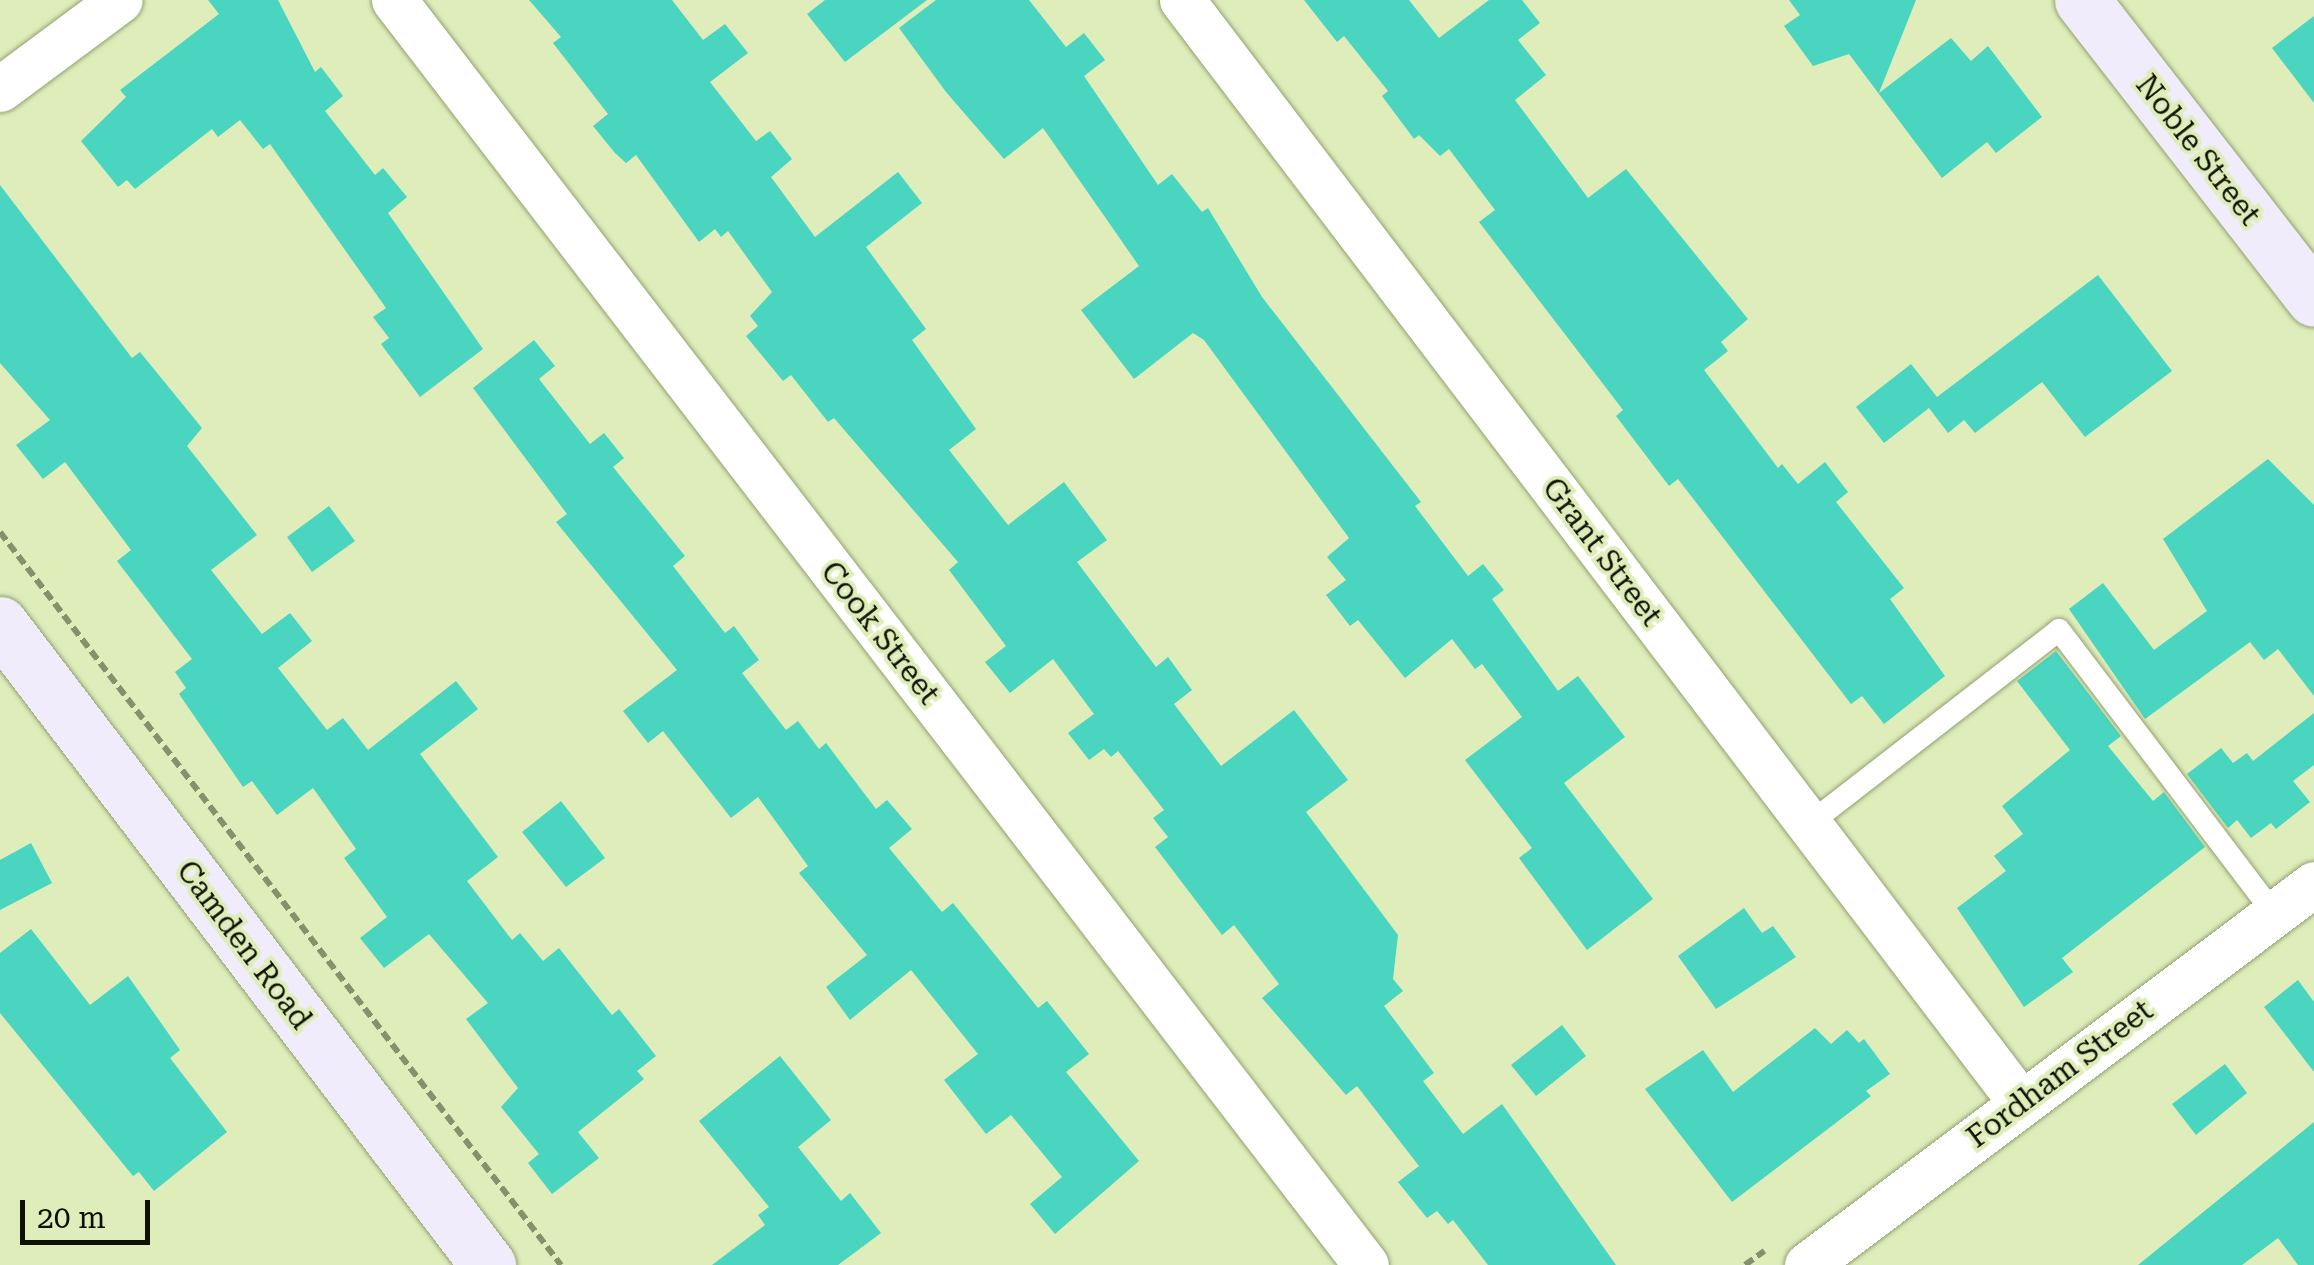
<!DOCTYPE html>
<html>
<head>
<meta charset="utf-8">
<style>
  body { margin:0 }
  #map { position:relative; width:2314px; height:1265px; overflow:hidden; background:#dfedbb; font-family:"Roboto Serif",serif }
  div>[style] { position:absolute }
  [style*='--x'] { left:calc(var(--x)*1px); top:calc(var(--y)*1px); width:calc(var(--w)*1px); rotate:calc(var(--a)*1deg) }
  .building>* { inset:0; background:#49d5bf }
  .path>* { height:6px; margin-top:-3px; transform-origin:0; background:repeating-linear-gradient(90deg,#86906c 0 10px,transparent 0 15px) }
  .roads { filter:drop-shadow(0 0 2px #94a071) drop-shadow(0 0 2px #94a071) }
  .lane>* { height:22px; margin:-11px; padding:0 11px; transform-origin:11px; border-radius:11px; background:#fff }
  .street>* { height:45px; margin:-22.5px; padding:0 22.5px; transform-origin:22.5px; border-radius:22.5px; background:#fff }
  .secondary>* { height:55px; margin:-27.5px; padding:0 27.5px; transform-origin:27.5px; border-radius:27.5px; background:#f1ecfb }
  span { translate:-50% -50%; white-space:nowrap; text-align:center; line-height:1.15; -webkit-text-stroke:8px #dfedbb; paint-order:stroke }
  .street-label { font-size:30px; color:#0e1102 }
  .scale { position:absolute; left:20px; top:1200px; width:130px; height:45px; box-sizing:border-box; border:5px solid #0e1102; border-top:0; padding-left:12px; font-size:30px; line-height:35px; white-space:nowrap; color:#0e1102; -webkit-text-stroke:8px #dfedbb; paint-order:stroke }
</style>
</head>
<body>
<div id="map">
  <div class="building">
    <div style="clip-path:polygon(208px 0,278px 0,315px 72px,321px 67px,343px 96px,325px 111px,375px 175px,383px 168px,407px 197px,388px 213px,483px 349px,420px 397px,381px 344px,389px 338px,373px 317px,386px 308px,270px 144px,263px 149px,240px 120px,218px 137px,212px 129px,135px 189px,127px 180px,118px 187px,81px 141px,126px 97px,120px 90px,219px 14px)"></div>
    <div style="clip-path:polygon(529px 0,672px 0,703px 40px,725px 24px,748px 53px,710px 82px,756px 141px,770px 131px,792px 159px,771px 177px,815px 237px,898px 172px,922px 203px,866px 247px,926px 329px,912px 340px,976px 429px,949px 450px,1008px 525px,1064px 482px,1107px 540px,1077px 562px,1156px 667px,1168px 657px,1192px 690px,1174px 704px,1221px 766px,1294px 710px,1348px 780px,1306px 812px,1398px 935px,1393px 979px,1403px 991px,1384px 1006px,1434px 1073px,1423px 1081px,1463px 1134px,1502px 1104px,1616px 1265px,1488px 1265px,1453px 1220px,1448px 1224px,1437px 1211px,1427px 1218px,1398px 1182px,1419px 1166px,1357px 1086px,1346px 1095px,1262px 998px,1279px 984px,1234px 925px,1222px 935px,1155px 847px,1168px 837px,1153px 818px,1164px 810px,1118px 751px,1111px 757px,1104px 749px,1089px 760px,1068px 733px,1094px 714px,1053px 659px,1010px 693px,985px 662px,1006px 646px,949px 570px,958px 562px,834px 418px,828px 422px,791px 375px,783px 381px,746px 336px,758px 326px,750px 316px,772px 292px,728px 231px,721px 237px,715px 229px,699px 242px,636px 155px,626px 163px,615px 153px,593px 126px,608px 114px,553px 43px,561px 37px)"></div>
    <div style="clip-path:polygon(825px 0,927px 0,845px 62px,807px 14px)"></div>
    <div style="clip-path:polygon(936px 0,1029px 0,1066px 47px,1084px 33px,1105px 60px,1084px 76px,1158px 185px,1172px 174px,1202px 212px,1208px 208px,1262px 297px,1421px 502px,1415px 506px,1468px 576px,1483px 564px,1504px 590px,1492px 599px,1558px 691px,1578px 676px,1625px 737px,1564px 783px,1653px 899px,1587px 950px,1519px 858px,1532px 848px,1465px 760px,1522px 717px,1482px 664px,1475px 669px,1452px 639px,1405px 678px,1358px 620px,1350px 626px,1326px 595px,1346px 580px,1327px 557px,1349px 538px,1204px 340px,1193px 333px,1134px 379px,1081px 310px,1139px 266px,1043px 128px,1004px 159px,946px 92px,899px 28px)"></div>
    <div style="clip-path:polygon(1304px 0,1409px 0,1439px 38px,1489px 0,1522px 0,1540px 23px,1518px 40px,1546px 75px,1515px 100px,1588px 198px,1626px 169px,1748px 319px,1721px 342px,1728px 351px,1704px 370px,1778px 468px,1782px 464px,1798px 484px,1825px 462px,1848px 492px,1836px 502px,1904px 588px,1890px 599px,1945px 676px,1884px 724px,1862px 696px,1851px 704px,1678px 479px,1669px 486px,1616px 416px,1623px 410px,1479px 222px,1495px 210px,1449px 149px,1440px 156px,1419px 135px,1414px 139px,1382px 96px,1388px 91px,1344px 36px,1337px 42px)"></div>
    <div style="clip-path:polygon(1789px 0,1916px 0,1879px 93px,1951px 38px,1971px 61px,1988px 46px,2042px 117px,1996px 153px,1987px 142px,1942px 178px,1849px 54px,1813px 66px,1784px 26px,1800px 15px)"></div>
    <div style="clip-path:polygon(2314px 16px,2314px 103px,2272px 48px)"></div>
    <div style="clip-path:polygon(0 185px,132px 358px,140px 352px,202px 428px,187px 446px,257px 535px,211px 570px,262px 634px,290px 613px,312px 641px,278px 668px,327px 730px,343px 718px,368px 750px,456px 681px,478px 709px,420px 754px,498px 857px,467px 881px,512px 940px,520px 933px,543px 961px,559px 948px,612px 1015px,619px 1009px,656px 1056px,637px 1071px,644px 1079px,578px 1132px,599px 1158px,552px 1194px,528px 1163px,539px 1154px,501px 1107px,518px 1088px,466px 1019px,488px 1003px,429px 934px,384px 968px,360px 938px,387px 917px,344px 858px,356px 849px,313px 788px,277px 815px,252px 781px,243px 787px,179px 694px,186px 688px,175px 672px,192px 659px,117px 561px,131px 550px,65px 462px,43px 479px,16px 445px,50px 420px,0 363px)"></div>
    <div style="clip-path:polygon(2098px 275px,2172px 371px,2085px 437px,2042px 382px,1975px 433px,1964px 420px,1948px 433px,1929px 408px,1884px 443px,1856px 407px,1911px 364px,1937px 397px)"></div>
    <div style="clip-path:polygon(534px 340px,555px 366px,539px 379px,590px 444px,604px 433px,624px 458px,613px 467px,685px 556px,673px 566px,725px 633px,734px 626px,759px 660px,742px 673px,786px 730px,798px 721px,819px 749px,826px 743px,876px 809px,887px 800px,912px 829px,889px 848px,942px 912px,953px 903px,1038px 1008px,1047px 1001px,1089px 1054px,1066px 1072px,1139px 1161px,1055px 1234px,1030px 1204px,1062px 1177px,1011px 1115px,986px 1134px,944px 1080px,978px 1054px,911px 970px,850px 1020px,826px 987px,867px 955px,799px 873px,808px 866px,758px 797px,731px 818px,663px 731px,648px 743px,623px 711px,677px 670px,556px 522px,567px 514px,473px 388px)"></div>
    <div style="clip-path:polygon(2268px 459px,2314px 505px,2314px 696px,2278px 649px,2264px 660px,2250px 642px,2145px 719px,2069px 609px,2103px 583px,2154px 650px,2207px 611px,2163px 539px)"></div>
    <div style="clip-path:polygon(329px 506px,355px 541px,312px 572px,287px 537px)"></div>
    <div style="clip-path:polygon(2056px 651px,2121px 736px,2108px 746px,2153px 801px,2164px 792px,2205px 847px,2062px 958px,2073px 972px,2024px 1007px,1957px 908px,2006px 871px,1994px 856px,2023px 834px,2002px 806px,2070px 750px,2017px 681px)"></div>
    <div style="clip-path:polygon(2314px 713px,2314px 765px,2293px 781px,2310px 802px,2276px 829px,2271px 823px,2251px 838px,2237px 820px,2228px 828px,2187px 774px,2221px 748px,2233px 763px,2247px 753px,2253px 761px)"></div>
    <div style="clip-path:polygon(561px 801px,605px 858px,566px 887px,522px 832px)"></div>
    <div style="clip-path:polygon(31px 843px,52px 883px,0 910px,0 860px)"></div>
    <div style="clip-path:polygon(1744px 908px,1762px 933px,1773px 926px,1796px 957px,1716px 1009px,1678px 956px)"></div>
    <div style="clip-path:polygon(31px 929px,90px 1005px,128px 976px,180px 1050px,170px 1058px,227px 1132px,154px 1191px,139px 1172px,133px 1176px,0 1013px,0 953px)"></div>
    <div style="clip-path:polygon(2298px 980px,2314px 1002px,2314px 1072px,2264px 1007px)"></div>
    <div style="clip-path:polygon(1562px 1025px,1586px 1056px,1536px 1096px,1511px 1065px)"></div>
    <div style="clip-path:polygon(1815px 1028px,1831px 1044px,1847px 1030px,1859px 1043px,1864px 1039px,1890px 1074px,1866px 1091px,1871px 1096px,1732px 1202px,1645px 1089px,1703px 1050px,1733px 1092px)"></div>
    <div style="clip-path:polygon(780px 1056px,831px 1120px,798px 1147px,841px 1201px,850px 1193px,881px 1233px,838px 1265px,712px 1265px,765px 1225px,758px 1215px,769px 1207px,699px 1121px)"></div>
    <div style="clip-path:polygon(2225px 1064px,2247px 1093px,2196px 1135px,2172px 1104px)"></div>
    <div style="clip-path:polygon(2314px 1122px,2314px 1265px,2298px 1265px,2278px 1238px,2242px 1265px,2138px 1265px)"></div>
  </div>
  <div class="path">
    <div style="--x:0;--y:532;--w:923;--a:52.57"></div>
    <div style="--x:1745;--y:1265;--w:24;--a:-36"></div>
  </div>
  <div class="roads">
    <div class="lane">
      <div style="--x:1809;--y:824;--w:316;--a:-37.8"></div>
      <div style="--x:2059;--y:630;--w:355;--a:52.8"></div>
    </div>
    <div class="street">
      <div style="--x:394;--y:0;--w:1595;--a:52.46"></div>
      <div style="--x:1182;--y:0;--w:1386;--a:52.74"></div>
      <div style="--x:0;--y:89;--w:149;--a:-36.6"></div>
      <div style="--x:1807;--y:1265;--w:634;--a:-36.92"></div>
    </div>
    <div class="secondary">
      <div style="--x:2082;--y:0;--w:378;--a:52.2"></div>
      <div style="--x:0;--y:624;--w:806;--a:52.72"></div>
    </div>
  </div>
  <div class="street-label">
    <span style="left:2198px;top:150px;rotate:52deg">Noble Street</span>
    <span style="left:1602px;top:552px;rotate:53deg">Grant Street</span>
    <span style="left:880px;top:633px;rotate:52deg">Cook Street</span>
    <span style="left:244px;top:945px;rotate:53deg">Camden Road</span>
    <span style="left:2060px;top:1074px;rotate:-37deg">Fordham Street</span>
  </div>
  <div class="scale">20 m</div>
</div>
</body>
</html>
